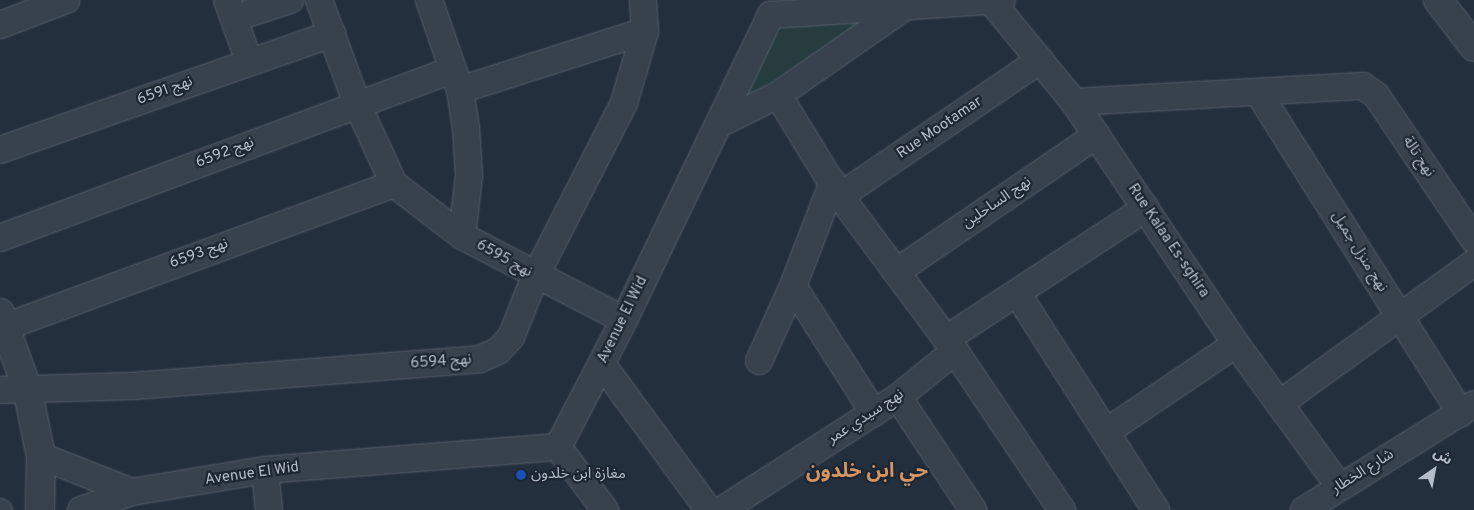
<!DOCTYPE html>
<html>
<head>
<meta charset="utf-8">
<style>
  body { margin:0 }
  #map { position:relative; width:1474px; height:510px; overflow:hidden; background:#242f3e; font-family:Overpass,"Noto Sans Arabic",sans-serif }
  div>[style] { position:absolute }
  [style*='--x'] { left:calc(var(--x)*1px); top:calc(var(--y)*1px); width:calc(var(--w)*1px); rotate:calc(var(--a)*1deg) }
  .green>* { inset:0; background:#263c3f }
  .roads { filter:drop-shadow(0 0 1px #565f6c) drop-shadow(0 0 1px #565f6c) }
  .pedestrian>* { height:20px; margin:-10px; padding:0 10px; transform-origin:10px; border-radius:10px; background:#38414e }
  .minor>* { height:26px; margin:-13px; padding:0 13px; transform-origin:13px; border-radius:13px; background:#38414e }
  .tertiary>* { height:28px; margin:-14px; padding:0 14px; transform-origin:14px; border-radius:14px; background:#38414e }
  .dots>* { width:14px; height:14px; translate:-50% -50%; box-sizing:border-box; border:2px solid #1d2633; border-radius:50% }
  span { translate:-50% -50%; white-space:nowrap; text-align:center; line-height:1.15; -webkit-text-stroke:4.5px #1d2633; paint-order:stroke }
  .street-label { font-size:15px; color:#b4bcc9 }
  .poi-label { font-size:15px; color:#b4bcc9 }
  .left { translate:0 -50%; text-align:left }
  .district-label { font-size:20px; color:#d59563; font-weight:700 }
  .north { position:absolute; left:1409px; top:445px; width:50px; height:50px; -webkit-text-stroke:4px #1d2633; paint-order:stroke; rotate:33deg; font-size:14px; font-weight:700; line-height:20px; text-align:center; color:#b4bcc9 }
  .north::after { content:''; display:block; margin:auto; width:18px; height:22px; background:#b4bcc9; clip-path:polygon(50% 0,100% 100%,50% 72%,0 100%) }
</style>
</head>
<body>
<div id="map">
  <div class="green">
    <div style="clip-path:polygon(879px 14px,738px 103px,772px 41px,784px 26px)"></div>
  </div>
  <div class="roads">
    <div class="pedestrian">
      <div style="--x:0;--y:509;--w:2;--a:27"></div>
    </div>
    <div class="minor">
      <div style="--x:227;--y:0;--w:65;--a:70.2"></div>
      <div style="--x:319;--y:0;--w:111;--a:69.9"></div>
      <div style="--x:357;--y:104;--w:88;--a:65.2"></div>
      <div style="--x:394;--y:184;--w:86;--a:37.4"></div>
      <div style="--x:462;--y:236;--w:182;--a:27.4"></div>
      <div style="--x:429;--y:0;--w:95;--a:71"></div>
      <div style="--x:460;--y:90;--w:37;--a:81"></div>
      <div style="--x:466;--y:127;--w:49;--a:86.5"></div>
      <div style="--x:469;--y:176;--w:60;--a:96.7"></div>
      <div style="--x:991;--y:1;--w:131;--a:50.6"></div>
      <div style="--x:1074;--y:102;--w:291;--a:56.2"></div>
      <div style="--x:1236;--y:344;--w:175;--a:54"></div>
      <div style="--x:235;--y:18;--w:58;--a:-18.1"></div>
      <div style="--x:0;--y:25;--w:71;--a:-20.7"></div>
      <div style="--x:460;--y:90;--w:194;--a:-17.7"></div>
      <div style="--x:1258;--y:92;--w:380;--a:57.7"></div>
      <div style="--x:778;--y:95;--w:119;--a:58.5"></div>
      <div style="--x:840;--y:196;--w:193;--a:53.4"></div>
      <div style="--x:955;--y:351;--w:192;--a:56.1"></div>
      <div style="--x:1074;--y:102;--w:289;--a:-3.2"></div>
      <div style="--x:1363;--y:86;--w:16;--a:35"></div>
      <div style="--x:1376;--y:95;--w:175;--a:55.9"></div>
      <div style="--x:719;--y:124;--w:66;--a:-26.2"></div>
      <div style="--x:778;--y:95;--w:156;--a:-34.8"></div>
      <div style="--x:0;--y:150;--w:352;--a:-19.3"></div>
      <div style="--x:840;--y:196;--w:242;--a:-34.2"></div>
      <div style="--x:0;--y:238;--w:481;--a:-20.4"></div>
      <div style="--x:896;--y:272;--w:243;--a:-34.3"></div>
      <div style="--x:793;--y:286;--w:151;--a:57.5"></div>
      <div style="--x:1017;--y:293;--w:258;--a:57.4"></div>
      <div style="--x:5;--y:327;--w:414;--a:-20.2"></div>
      <div style="--x:946;--y:339;--w:239;--a:-33.2"></div>
      <div style="--x:759;--y:361;--w:82;--a:-65.6"></div>
      <div style="--x:793;--y:286;--w:111;--a:-69"></div>
      <div style="--x:602;--y:364;--w:181;--a:53.8"></div>
      <div style="--x:0;--y:390;--w:133;--a:-1.7"></div>
      <div style="--x:133;--y:386;--w:348;--a:-4.4"></div>
      <div style="--x:480;--y:359;--w:20;--a:-24"></div>
      <div style="--x:498;--y:351;--w:19;--a:-47"></div>
      <div style="--x:511;--y:337;--w:65;--a:-68.2"></div>
      <div style="--x:535;--y:277;--w:195;--a:-62.9"></div>
      <div style="--x:624;--y:103;--w:75;--a:-73.7"></div>
      <div style="--x:645;--y:31;--w:31;--a:-94"></div>
      <div style="--x:898;--y:397;--w:136;--a:56.4"></div>
      <div style="--x:1279;--y:404;--w:241;--a:-35.9"></div>
      <div style="--x:1106;--y:432;--w:157;--a:-34.1"></div>
      <div style="--x:558;--y:447;--w:79;--a:53.3"></div>
      <div style="--x:41;--y:456;--w:98;--a:21.6"></div>
      <div style="--x:265;--y:470;--w:40;--a:84.3"></div>
      <div style="--x:81;--y:510;--w:54;--a:-19.4"></div>
      <div style="--x:132;--y:492;--w:135;--a:-9.4"></div>
      <div style="--x:265;--y:470;--w:294;--a:-4.5"></div>
      <div style="--x:558;--y:447;--w:143;--a:-62.5"></div>
      <div style="--x:624;--y:320;--w:339;--a:-64.3"></div>
      <div style="--x:771;--y:15;--w:231;--a:-3.7"></div>
      <div style="--x:722;--y:510;--w:209;--a:-32.7"></div>
      <div style="--x:898;--y:397;--w:73;--a:-38.9"></div>
      <div style="--x:1304;--y:510;--w:200;--a:-31.9"></div>
    </div>
    <div class="tertiary">
      <div style="--x:1438;--y:0;--w:59;--a:52.5"></div>
      <div style="--x:0;--y:313;--w:80;--a:70.2"></div>
      <div style="--x:27;--y:388;--w:69;--a:78.4"></div>
      <div style="--x:41;--y:456;--w:54;--a:91.1"></div>
    </div>
  </div>
  <div class="dots">
    <div style="left:521px;top:475px;background:#1a4fb4"></div>
  </div>
  <div class="street-label">
    <span style="left:165px;top:91px;rotate:-20deg">نهج 6591</span>
    <span style="left:940px;top:128px;rotate:-34deg">Rue Mootamar</span>
    <span style="left:225px;top:153px;rotate:-21deg">نهج 6592</span>
    <span style="left:1418px;top:157px;rotate:56deg">نهج تالة</span>
    <span style="left:997px;top:203px;rotate:-34deg">نهج الساحلين</span>
    <span style="left:1168px;top:241px;rotate:56deg">Rue Kalaa Es-sghira</span>
    <span style="left:1359px;top:252px;rotate:58deg">نهج منزل جميل</span>
    <span style="left:199px;top:254px;rotate:-20deg">نهج 6593</span>
    <span style="left:504px;top:259px;rotate:29deg">نهج 6595</span>
    <span style="left:623px;top:320px;rotate:-64deg">Avenue El Wid</span>
    <span style="left:441px;top:362px;rotate:-4deg">نهج 6594</span>
    <span style="left:866px;top:417px;rotate:-33deg">نهج سيدي عمر</span>
    <span style="left:1363px;top:472px;rotate:-32deg">شارع الخطار</span>
    <span style="left:252px;top:474px;rotate:-8deg">Avenue El Wid</span>
  </div>
  <div class="poi-label">
    <span class="left" style="left:531px;top:475px">مغازة ابن خلدون</span>
  </div>
  <div class="district-label">
    <span style="left:867px;top:472px">حي ابن خلدون</span>
  </div>
  <div class="north">ش</div>
</div>
</body>
</html>
